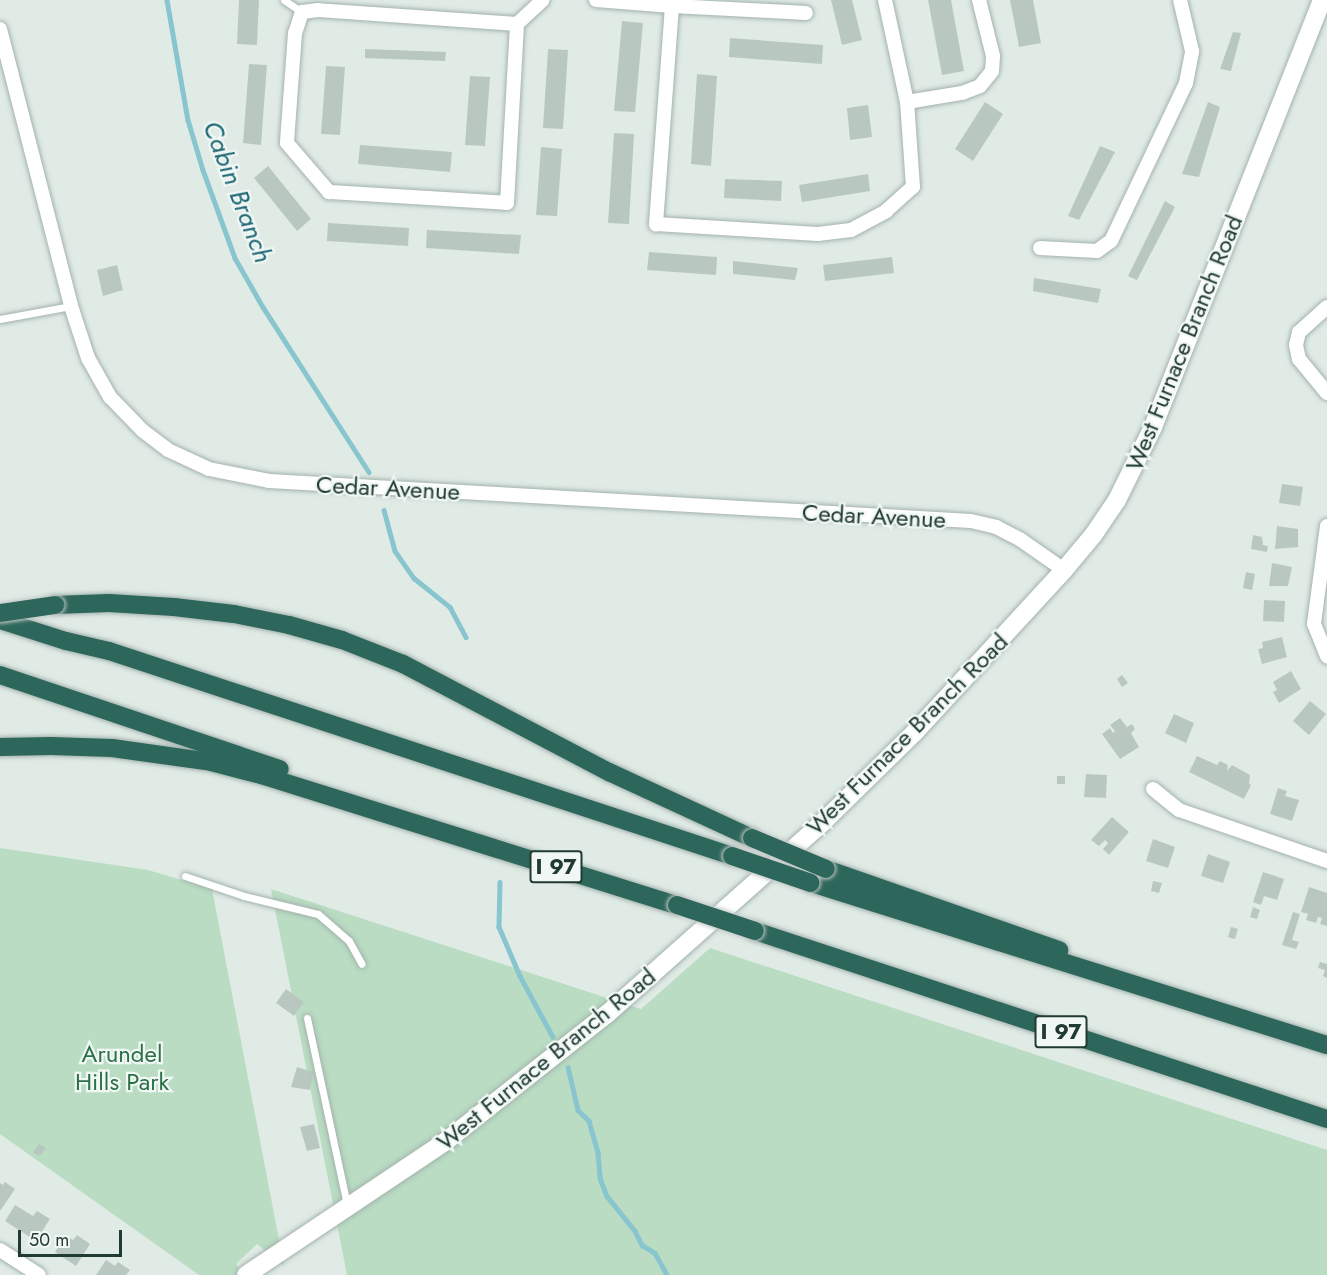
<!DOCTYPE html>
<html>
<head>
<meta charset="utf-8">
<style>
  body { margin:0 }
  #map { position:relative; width:1327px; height:1275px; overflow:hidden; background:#e0ebe6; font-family:Jost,sans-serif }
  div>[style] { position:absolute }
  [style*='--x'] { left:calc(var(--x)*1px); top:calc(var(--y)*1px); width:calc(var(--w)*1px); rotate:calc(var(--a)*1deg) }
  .green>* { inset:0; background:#b9dcc2 }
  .stream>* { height:4.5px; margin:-2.25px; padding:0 2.25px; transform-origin:2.25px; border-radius:2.25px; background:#88c5cf }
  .building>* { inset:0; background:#b8c8c1 }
  .roads { filter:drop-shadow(0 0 2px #a3b2ad) drop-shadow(0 0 2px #a3b2ad) }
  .service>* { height:7px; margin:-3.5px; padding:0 3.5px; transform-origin:3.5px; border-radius:3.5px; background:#fff }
  .minor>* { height:14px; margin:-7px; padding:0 7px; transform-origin:7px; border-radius:7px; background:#fff }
  .secondary>* { height:18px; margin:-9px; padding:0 9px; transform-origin:9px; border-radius:9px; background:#fff }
  .motorway>* { height:18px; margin:-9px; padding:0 9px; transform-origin:9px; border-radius:9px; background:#2d665a }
  .bridges { filter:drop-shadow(0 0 2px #c1c8c6) drop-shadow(0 0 2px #c1c8c6) }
  .motorway-bridge>* { height:18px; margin:-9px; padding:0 9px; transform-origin:9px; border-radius:9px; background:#2d665a }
  span { translate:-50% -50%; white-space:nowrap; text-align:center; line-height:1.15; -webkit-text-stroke:4.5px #f0f7f4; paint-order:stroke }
  .shield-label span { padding:2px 4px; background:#f0f7f4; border:2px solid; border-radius:4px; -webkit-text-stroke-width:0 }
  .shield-label { font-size:22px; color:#213a33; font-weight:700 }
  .street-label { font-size:24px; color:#213a33 }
  .park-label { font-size:24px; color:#2c7046 }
  .water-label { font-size:26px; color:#1d6775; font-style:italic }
  .scale { position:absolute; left:18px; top:1230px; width:104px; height:27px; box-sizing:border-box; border:3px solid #213a33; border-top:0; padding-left:8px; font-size:18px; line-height:21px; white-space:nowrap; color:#213a33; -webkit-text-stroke:4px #f0f7f4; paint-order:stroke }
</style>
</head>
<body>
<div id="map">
  <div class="green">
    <div style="clip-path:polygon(0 848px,148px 870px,212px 889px,284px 1266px,257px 1244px,236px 1264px,245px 1275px,199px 1275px,0 1134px)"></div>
    <div style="clip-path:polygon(271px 889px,641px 1009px,710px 948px,1327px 1150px,1327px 1275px,347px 1275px)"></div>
  </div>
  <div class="stream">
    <div style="--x:167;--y:0;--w:122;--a:80.1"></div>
    <div style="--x:188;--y:120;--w:52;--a:73.3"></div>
    <div style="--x:203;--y:170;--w:94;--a:70"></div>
    <div style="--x:235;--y:258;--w:56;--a:60.3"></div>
    <div style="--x:263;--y:307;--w:196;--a:57.3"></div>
    <div style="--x:384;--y:510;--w:42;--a:75"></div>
    <div style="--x:395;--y:551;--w:33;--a:55"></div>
    <div style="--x:414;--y:578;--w:46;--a:38.9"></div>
    <div style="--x:450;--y:607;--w:34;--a:62"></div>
    <div style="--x:500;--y:882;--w:45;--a:91.3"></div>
    <div style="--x:499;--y:927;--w:53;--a:66.8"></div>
    <div style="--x:520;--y:976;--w:69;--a:61.6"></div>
    <div style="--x:568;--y:1067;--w:44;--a:76.9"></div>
    <div style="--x:578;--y:1110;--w:16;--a:45"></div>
    <div style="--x:589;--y:1121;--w:33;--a:74"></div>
    <div style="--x:598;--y:1153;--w:25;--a:85"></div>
    <div style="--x:600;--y:1178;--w:19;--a:69"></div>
    <div style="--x:607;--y:1196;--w:45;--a:51.3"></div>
    <div style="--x:635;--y:1231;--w:16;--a:63"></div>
    <div style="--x:642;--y:1245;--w:15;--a:32"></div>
    <div style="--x:655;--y:1253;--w:25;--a:61"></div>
  </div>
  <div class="building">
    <div style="clip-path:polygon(239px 0,259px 0,257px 45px,237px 44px)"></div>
    <div style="clip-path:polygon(831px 0,852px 0,862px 40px,842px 45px)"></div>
    <div style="clip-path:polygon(928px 0,951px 0,964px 71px,942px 75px)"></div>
    <div style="clip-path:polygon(1010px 0,1033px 0,1041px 43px,1019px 47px)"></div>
    <div style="clip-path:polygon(622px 21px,643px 23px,635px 112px,614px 111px)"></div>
    <div style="clip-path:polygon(1233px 32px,1241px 33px,1231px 71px,1220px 69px)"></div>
    <div style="clip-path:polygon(730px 38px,823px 45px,822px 64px,729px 57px)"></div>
    <div style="clip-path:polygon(365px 49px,446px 52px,445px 61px,365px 58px)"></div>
    <div style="clip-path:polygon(548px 49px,568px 50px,563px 129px,543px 128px)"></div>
    <div style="clip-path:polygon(249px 64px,267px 65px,261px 145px,243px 143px)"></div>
    <div style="clip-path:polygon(326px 66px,345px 67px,340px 135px,321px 134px)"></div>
    <div style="clip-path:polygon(697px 74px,717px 76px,711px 166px,691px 164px)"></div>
    <div style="clip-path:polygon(470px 76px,490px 77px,485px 146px,465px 145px)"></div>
    <div style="clip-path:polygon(985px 102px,1003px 114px,973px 161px,955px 149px)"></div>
    <div style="clip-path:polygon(1208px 102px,1220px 107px,1199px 177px,1182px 174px)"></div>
    <div style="clip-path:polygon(868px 105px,872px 137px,850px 140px,847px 108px)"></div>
    <div style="clip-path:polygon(614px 133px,634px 134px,629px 224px,608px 223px)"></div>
    <div style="clip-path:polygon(360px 145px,452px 152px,450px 172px,358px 164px)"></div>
    <div style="clip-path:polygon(1100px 146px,1115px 152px,1079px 220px,1068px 216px)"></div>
    <div style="clip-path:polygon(541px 147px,562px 149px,557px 216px,536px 215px)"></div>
    <div style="clip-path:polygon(268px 166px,311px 219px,297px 231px,254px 178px)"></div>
    <div style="clip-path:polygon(868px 174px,870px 191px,802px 202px,799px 185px)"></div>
    <div style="clip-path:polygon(725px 179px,782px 181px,781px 201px,724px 198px)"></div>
    <div style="clip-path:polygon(1165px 201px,1175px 207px,1137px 280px,1128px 276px)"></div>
    <div style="clip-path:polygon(328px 223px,409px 228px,408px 246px,327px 241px)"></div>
    <div style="clip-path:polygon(427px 230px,521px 235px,519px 254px,426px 248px)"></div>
    <div style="clip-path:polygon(649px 252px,717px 257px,716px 275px,647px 270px)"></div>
    <div style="clip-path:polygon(892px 257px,894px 273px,825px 281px,823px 265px)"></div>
    <div style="clip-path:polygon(733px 261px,798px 268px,795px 280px,733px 274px)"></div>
    <div style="clip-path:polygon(117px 265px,123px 290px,103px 296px,97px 270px)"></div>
    <div style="clip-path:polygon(1034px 278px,1101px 289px,1098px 303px,1033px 291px)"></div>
    <div style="clip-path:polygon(1282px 484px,1303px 487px,1300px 506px,1279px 503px)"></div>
    <div style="clip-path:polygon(1277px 526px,1298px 529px,1298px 547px,1275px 549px)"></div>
    <div style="clip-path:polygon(1253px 535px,1262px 537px,1263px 545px,1268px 546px,1267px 552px,1251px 549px)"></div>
    <div style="clip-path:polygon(1272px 563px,1292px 567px,1288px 586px,1269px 586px)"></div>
    <div style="clip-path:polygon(1246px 572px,1255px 574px,1252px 590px,1243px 588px)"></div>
    <div style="clip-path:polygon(1264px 600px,1285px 601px,1284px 622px,1263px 621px)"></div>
    <div style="clip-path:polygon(1282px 637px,1287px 657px,1262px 664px,1258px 649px,1263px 648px,1262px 642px)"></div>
    <div style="clip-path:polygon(1291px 671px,1301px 689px,1279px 703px,1273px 692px,1277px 690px,1273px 682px)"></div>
    <div style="clip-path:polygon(1122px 675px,1128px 683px,1122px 687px,1117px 679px)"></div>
    <div style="clip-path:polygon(1310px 701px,1326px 714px,1309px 735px,1293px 721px)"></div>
    <div style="clip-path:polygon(1174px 714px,1194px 723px,1186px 743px,1165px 733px)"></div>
    <div style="clip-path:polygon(1120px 718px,1127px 727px,1132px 724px,1135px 729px,1131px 733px,1139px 747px,1120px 759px,1102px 734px,1110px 728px,1113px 733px,1115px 731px,1110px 725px)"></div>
    <div style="clip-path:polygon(1197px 756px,1217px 765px,1220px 761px,1228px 765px,1227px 771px,1232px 765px,1250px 775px,1249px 784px,1251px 785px,1244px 799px,1189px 772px)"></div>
    <div style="clip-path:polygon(1086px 774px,1107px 775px,1106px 798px,1084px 797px)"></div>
    <div style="clip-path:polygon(1057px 776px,1065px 776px,1065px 784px,1057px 784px)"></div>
    <div style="clip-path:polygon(1278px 788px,1287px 791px,1285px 796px,1299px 800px,1292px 821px,1270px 814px)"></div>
    <div style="clip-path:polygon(1112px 817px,1129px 832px,1109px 855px,1103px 849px,1108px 843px,1105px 840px,1099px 846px,1091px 840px)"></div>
    <div style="clip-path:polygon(1153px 839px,1175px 847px,1168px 868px,1146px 861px)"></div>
    <div style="clip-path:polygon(1208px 854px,1230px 862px,1223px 883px,1201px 876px)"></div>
    <div style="clip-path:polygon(1263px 872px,1284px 879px,1277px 900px,1264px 896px,1261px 905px,1253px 902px)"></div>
    <div style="clip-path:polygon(1153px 881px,1162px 883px,1159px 893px,1151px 891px)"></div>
    <div style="clip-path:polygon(1309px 887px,1327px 893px,1327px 926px,1320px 924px,1322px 918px,1318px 917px,1316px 923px,1306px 920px,1308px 914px,1301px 912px)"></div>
    <div style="clip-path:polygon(1253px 907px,1260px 910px,1257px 919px,1250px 917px)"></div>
    <div style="clip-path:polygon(1293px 912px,1300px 914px,1292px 940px,1299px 942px,1296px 949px,1282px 945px)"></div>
    <div style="clip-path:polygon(1231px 927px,1238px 929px,1235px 939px,1228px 937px)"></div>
    <div style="clip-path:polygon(1320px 962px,1327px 964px,1327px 978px,1323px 976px,1325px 970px,1318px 968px)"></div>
    <div style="clip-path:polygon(286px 989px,304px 1002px,294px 1016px,276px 1003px)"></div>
    <div style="clip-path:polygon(297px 1067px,313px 1072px,310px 1090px,291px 1087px)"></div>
    <div style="clip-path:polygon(314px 1124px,320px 1148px,307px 1151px,300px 1127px)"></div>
    <div style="clip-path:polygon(39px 1144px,46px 1148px,40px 1156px,33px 1153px)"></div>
    <div style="clip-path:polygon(5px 1182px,15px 1189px,0 1211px,0 1183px,3px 1185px)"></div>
    <div style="clip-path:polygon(15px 1205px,33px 1216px,37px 1211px,50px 1219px,36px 1241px,5px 1221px)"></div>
    <div style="clip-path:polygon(77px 1235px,90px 1244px,76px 1266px,55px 1252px,66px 1236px,73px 1240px)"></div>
    <div style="clip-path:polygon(106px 1260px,115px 1266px,118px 1262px,130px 1270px,126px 1275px,96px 1275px)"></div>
  </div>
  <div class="roads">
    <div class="service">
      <div style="--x:284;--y:0;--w:22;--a:34"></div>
      <div style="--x:0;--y:319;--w:72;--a:-10.4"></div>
      <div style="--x:185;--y:876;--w:62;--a:18.7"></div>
      <div style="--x:244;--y:896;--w:76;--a:13.7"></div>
      <div style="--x:318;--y:914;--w:41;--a:41.1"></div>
      <div style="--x:349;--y:941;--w:26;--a:61"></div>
      <div style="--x:307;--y:1018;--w:191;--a:77.9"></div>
    </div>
    <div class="minor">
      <div style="--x:596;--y:0;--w:76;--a:4.5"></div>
      <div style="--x:672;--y:6;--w:219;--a:94.2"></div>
      <div style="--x:656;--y:224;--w:162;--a:3.5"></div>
      <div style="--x:818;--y:234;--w:33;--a:-7"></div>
      <div style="--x:851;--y:230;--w:40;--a:-28"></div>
      <div style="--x:886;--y:211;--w:36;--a:-42"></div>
      <div style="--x:913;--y:187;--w:85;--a:-94"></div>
      <div style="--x:907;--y:102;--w:104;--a:-102.2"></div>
      <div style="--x:672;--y:6;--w:134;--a:3"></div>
      <div style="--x:517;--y:24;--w:199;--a:-176"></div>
      <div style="--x:318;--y:10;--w:16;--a:173"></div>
      <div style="--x:302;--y:12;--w:22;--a:108"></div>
      <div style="--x:295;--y:33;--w:110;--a:94.2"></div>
      <div style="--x:287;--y:143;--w:65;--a:49.4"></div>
      <div style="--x:329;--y:192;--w:178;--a:3.5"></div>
      <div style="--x:507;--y:203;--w:179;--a:-86.8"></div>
      <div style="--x:517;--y:24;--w:35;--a:-43"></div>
      <div style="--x:0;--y:29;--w:286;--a:75.6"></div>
      <div style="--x:71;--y:306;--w:55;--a:71.9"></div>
      <div style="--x:88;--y:358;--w:45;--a:60.6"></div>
      <div style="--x:110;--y:397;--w:47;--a:45.9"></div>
      <div style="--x:143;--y:431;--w:31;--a:37"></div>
      <div style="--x:168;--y:450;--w:45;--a:24.9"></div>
      <div style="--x:209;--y:469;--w:61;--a:11.3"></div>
      <div style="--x:269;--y:481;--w:703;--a:3.26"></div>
      <div style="--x:971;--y:521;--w:26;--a:13"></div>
      <div style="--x:996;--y:527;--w:28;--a:27"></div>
      <div style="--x:1021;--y:540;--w:52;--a:34.9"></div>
      <div style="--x:907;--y:102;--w:56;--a:-9.3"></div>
      <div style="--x:962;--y:93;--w:19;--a:-21"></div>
      <div style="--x:980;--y:86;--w:19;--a:-51"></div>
      <div style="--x:992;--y:71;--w:15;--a:-86"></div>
      <div style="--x:993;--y:56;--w:58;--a:-104"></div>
      <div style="--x:1040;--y:248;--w:57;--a:3"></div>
      <div style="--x:1097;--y:251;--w:17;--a:-36"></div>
      <div style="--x:1111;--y:241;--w:175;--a:-64.6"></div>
      <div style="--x:1186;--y:83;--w:33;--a:-79"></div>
      <div style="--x:1192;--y:51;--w:52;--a:-103.2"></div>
      <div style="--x:1327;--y:307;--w:38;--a:138"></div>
      <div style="--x:1299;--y:332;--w:13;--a:103"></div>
      <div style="--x:1296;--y:345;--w:14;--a:78"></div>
      <div style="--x:1299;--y:359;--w:44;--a:50.5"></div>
      <div style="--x:1327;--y:526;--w:99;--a:97.6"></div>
      <div style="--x:1314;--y:624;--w:35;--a:68"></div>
      <div style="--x:1153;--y:789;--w:33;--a:39"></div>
      <div style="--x:1179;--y:810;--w:157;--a:19"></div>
      <div style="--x:0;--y:1250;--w:46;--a:32.7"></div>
    </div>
    <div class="secondary">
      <div style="--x:246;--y:1275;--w:241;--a:-33.8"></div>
      <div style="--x:446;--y:1141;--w:205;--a:-38.3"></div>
      <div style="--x:607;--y:1014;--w:286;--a:-41.6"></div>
      <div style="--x:821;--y:824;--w:132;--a:-44.4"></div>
      <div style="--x:915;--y:732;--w:220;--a:-47.4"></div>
      <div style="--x:1064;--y:570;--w:47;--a:-50.2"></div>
      <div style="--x:1094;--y:534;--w:41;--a:-55.9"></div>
      <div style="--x:1117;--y:500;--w:81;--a:-63.7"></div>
      <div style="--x:1153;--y:427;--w:459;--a:-68.4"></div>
    </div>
    <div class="motorway">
      <div style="--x:55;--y:605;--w:54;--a:-2.1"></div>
      <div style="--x:109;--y:603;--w:65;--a:3.5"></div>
      <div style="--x:174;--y:607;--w:60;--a:6.7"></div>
      <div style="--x:234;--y:614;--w:56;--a:11.3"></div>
      <div style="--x:289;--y:625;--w:55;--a:15.8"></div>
      <div style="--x:342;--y:640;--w:66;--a:21.5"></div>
      <div style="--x:403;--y:664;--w:233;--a:27.7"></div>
      <div style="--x:609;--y:772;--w:157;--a:24.8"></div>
      <div style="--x:0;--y:620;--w:69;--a:17.7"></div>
      <div style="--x:66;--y:641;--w:44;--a:13.1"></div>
      <div style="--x:109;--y:651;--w:656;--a:18.21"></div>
      <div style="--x:0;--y:675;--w:295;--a:18.6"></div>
      <div style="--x:0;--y:747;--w:51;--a:-1.1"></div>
      <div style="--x:51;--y:746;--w:61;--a:1.9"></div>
      <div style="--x:112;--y:748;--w:100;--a:8"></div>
      <div style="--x:211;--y:762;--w:52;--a:14.6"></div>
      <div style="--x:261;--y:775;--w:436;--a:17.4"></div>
      <div style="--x:826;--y:869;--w:247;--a:19.2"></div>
      <div style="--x:811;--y:883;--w:541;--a:17.43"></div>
      <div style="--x:755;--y:931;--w:602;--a:18.19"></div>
    </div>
  </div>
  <div class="bridges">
    <div class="motorway-bridge">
      <div style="--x:0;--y:613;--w:56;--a:-8.3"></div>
      <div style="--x:752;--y:838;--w:80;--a:22.7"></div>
      <div style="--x:732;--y:856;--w:83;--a:18.9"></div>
      <div style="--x:677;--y:905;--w:82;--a:18.4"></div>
    </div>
  </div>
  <div class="shield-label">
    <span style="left:556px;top:867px">I 97</span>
    <span style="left:1061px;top:1032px">I 97</span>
  </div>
  <div class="street-label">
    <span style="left:1184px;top:343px;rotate:-68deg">West Furnace Branch Road</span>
    <span style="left:388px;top:488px;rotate:3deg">Cedar Avenue</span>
    <span style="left:874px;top:516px;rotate:3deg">Cedar Avenue</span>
    <span style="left:907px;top:734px;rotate:-45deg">West Furnace Branch Road</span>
    <span style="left:546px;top:1059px;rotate:-39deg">West Furnace Branch Road</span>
  </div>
  <div class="park-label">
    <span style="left:122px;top:1068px">Arundel<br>Hills Park</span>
  </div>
  <div class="water-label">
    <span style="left:237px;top:192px;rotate:69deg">Cabin Branch</span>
  </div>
  <div class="scale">50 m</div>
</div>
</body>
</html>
